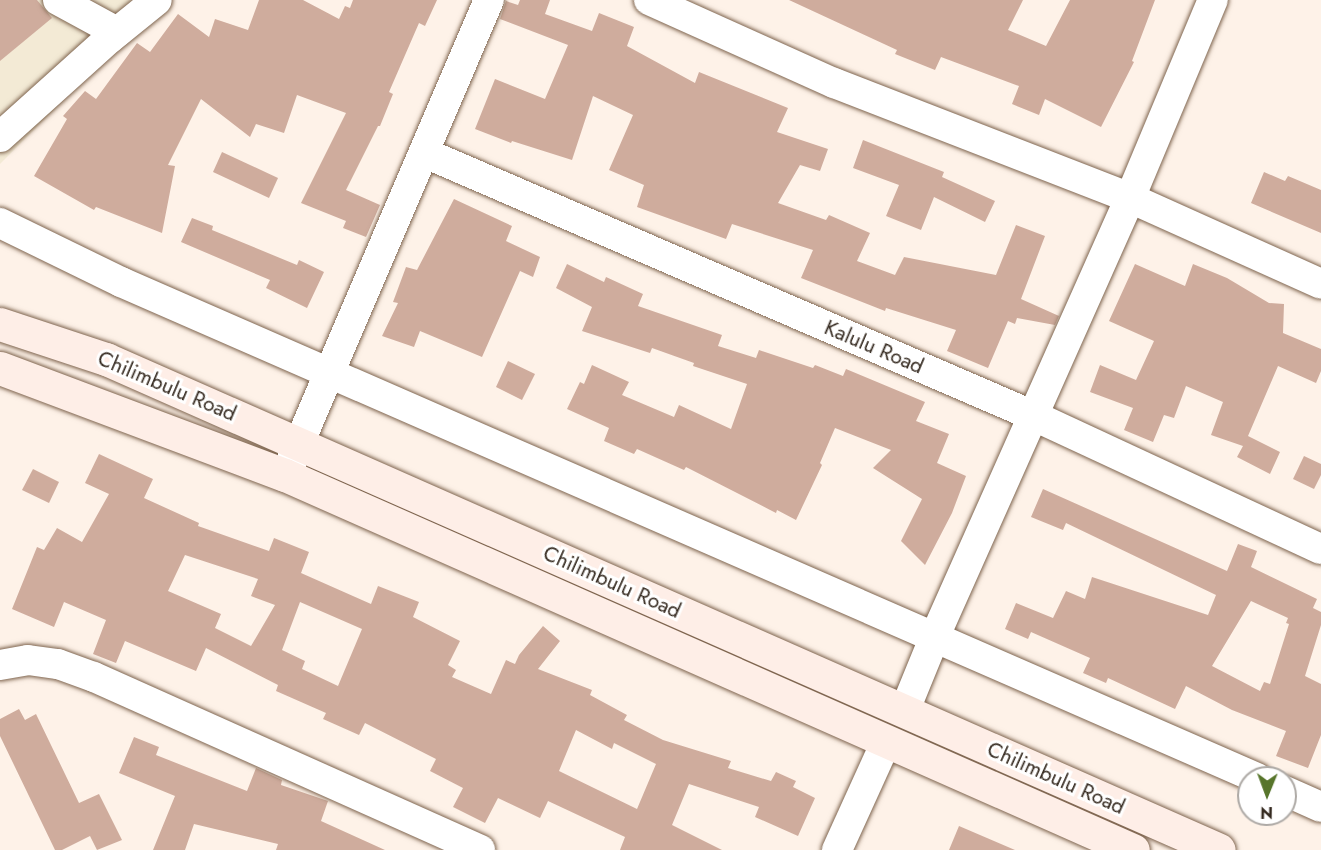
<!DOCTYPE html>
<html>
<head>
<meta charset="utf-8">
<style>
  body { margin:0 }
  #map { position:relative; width:1321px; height:850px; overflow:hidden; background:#fef2e8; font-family:Jost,sans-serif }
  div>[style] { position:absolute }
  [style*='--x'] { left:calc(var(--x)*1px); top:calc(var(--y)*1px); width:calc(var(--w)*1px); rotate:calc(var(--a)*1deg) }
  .commercial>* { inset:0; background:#f3ead5 }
  .building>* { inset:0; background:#cfac9d }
  .roads { filter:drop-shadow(0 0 2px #7e644e) drop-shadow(0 0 2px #7e644e) }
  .street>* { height:30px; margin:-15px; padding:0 15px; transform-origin:15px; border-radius:15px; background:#fff }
  .secondary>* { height:33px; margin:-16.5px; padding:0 16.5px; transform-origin:16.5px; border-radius:16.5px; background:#feeee7 }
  span { translate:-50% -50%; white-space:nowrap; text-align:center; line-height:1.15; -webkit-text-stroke:6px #fff; paint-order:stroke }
  .street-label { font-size:21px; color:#352a20 }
  .north { position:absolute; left:1237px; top:766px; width:60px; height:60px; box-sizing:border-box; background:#fff; border:2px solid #aeaaa6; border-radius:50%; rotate:181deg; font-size:16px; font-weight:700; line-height:24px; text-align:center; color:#352a20 }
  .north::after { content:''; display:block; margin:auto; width:21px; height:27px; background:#57752b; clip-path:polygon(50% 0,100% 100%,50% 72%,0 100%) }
</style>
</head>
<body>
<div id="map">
  <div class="commercial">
    <div style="clip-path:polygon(0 0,164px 0,0 164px)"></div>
  </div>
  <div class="building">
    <div style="clip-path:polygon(0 0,37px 0,52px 18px,0 61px)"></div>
    <div style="clip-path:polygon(259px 0,303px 0,339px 19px,345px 6px,350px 8px,353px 0,437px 0,425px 26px,419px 23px,389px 92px,393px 94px,380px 126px,378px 126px,346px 190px,380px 205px,366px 237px,343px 228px,346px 221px,301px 203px,346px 113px,297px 95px,284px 133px,256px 124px,250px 137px,201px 99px,168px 165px,175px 166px,162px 233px,96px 207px,94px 210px,34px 176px,67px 119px,63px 116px,85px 91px,96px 99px,137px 43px,150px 52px,178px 14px,209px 37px,215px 19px,248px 30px)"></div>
    <div style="clip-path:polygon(520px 0,550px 0,545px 14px,592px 31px,599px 13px,634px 27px,627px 46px,695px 83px,699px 72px,788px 108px,777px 132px,828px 149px,820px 171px,800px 165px,778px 203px,826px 220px,829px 215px,870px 233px,857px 261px,895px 275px,904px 257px,996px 275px,1016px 225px,1045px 236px,1021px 299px,1059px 316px,1055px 325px,1017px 318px,1015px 324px,1008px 321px,988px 368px,947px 351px,956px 330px,886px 308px,885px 311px,801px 278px,813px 250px,732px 224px,726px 239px,637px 207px,644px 185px,609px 170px,633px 115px,593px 96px,572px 160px,512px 141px,511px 143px,475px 129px,495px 79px,545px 99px,568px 45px,500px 19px,506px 1px,518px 5px)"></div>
    <div style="clip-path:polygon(789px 0,1023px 0,1008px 30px,1046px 46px,1070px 0,1155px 0,1132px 61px,1134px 62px,1101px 127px,1045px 99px,1039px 115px,1012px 104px,1019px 86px,941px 57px,935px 70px,895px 54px,897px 50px)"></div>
    <div style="clip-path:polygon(863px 140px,944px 172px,942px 177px,995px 201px,985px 222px,934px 197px,921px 230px,886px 216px,899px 185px,853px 168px)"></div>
    <div style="clip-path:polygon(222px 152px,278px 178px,269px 198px,213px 172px)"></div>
    <div style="clip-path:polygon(1264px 172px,1285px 181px,1288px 176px,1321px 190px,1321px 233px,1251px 203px)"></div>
    <div style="clip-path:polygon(454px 199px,512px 226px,506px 241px,540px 257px,533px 277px,520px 271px,482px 357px,420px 331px,414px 347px,382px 336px,398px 303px,393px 302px,406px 267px,417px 270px)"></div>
    <div style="clip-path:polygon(192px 218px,213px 226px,212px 230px,297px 265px,299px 260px,324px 272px,307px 308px,266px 288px,270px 280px,181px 242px)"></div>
    <div style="clip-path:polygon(567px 264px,604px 282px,606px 277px,643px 294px,638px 306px,722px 335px,718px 346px,756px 358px,759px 350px,813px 368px,815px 365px,843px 376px,846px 369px,925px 402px,916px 421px,949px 434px,937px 463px,966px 476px,952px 513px,925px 565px,901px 541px,922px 499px,873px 468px,891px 450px,835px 428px,820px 463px,822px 465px,796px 520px,777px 510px,776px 513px,686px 467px,684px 470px,637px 449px,634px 454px,604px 441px,609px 428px,567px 409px,580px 382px,584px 384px,592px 365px,629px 382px,622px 395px,674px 417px,679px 405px,731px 429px,747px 384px,693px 366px,694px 363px,652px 348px,650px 353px,582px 331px,592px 307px,556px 288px)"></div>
    <div style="clip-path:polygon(1135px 264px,1185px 286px,1193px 264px,1227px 278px,1269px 303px,1284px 304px,1283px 333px,1321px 349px,1321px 371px,1316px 383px,1278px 366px,1248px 436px,1280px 452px,1270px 474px,1237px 457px,1243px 446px,1211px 435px,1223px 402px,1186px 386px,1174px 418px,1164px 415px,1153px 442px,1124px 430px,1133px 408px,1090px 392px,1100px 365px,1136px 380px,1154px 341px,1109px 321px)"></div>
    <div style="clip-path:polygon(508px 361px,535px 374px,522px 400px,496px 387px)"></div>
    <div style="clip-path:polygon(evenodd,99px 454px,153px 479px,144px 498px,199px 523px,198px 526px,269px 551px,274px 538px,309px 552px,301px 573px,371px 604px,378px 586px,419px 602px,413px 617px,460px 641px,448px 665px,456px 670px,452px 677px,491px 694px,506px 660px,515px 664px,519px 655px,543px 626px,560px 641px,538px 669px,592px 690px,590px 695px,627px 715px,624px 720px,663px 740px,731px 761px,728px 768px,771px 781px,776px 772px,796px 781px,793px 787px,815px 798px,798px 836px,755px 817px,759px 807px,689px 784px,672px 825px,722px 850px,620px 850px,625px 837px,548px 801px,540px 818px,498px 798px,485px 823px,453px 807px,463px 788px,430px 771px,436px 759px,365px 723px,359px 735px,323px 719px,326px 713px,276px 691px,278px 685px,206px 648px,196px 671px,125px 641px,116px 663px,93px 654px,106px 620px,64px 602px,54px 627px,12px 609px,37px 547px,44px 550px,57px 528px,82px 542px,109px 494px,85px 483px,99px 454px,185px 555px,258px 579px,251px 596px,275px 605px,251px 646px,215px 628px,221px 614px,168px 591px,185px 555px,99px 454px,300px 602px,362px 629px,338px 686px,302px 669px,305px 661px,282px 650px,300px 602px,99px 454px,576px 730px,612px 749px,614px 743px,656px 764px,637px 809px,559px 771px,576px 730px)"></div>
    <div style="clip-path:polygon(1304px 456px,1321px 464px,1321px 475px,1314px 489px,1293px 479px)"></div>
    <div style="clip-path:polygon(33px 469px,59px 482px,49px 503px,22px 490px)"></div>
    <div style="clip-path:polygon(evenodd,1043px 489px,1227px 571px,1238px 544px,1257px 551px,1251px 567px,1317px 599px,1313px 608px,1321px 612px,1321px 625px,1305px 676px,1321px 684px,1321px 735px,1308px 768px,1276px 756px,1286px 731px,1232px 710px,1186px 686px,1175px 709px,1108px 678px,1106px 683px,1083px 673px,1090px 658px,1031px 632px,1028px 639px,1005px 629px,1016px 603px,1053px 618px,1066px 591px,1085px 599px,1092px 577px,1208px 615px,1216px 595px,1066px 523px,1063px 530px,1031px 517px,1043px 489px,1251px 601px,1288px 618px,1286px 623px,1289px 624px,1270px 684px,1264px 682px,1260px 691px,1212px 666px,1251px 601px)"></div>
    <div style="clip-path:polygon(19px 709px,25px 720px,36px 714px,79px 803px,99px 794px,122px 840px,97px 850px,90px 836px,62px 850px,55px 850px,0 736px,0 719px)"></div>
    <div style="clip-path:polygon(134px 737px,159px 747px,156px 755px,247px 791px,256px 768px,282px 780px,281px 785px,328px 801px,321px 821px,385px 850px,276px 850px,278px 844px,194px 824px,185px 850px,153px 850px,175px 796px,119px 773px)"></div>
    <div style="clip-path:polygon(959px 826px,1015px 850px,949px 850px)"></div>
  </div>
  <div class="roads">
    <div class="street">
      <div style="--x:58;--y:0;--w:67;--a:28.5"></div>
      <div style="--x:649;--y:0;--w:203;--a:24.2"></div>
      <div style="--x:834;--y:83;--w:318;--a:21.2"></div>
      <div style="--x:1130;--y:198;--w:209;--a:24.2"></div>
      <div style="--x:0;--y:137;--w:148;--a:-42"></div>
      <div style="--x:110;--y:38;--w:60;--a:-39"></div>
      <div style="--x:425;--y:153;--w:663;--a:23.36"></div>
      <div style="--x:1034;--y:416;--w:316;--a:24.9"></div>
      <div style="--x:0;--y:223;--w:135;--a:26"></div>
      <div style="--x:121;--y:282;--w:1240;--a:23.59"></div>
      <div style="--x:289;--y:467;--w:508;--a:-66.82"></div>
      <div style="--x:0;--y:665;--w:28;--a:-10"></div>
      <div style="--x:28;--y:660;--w:30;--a:8"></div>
      <div style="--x:58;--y:664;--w:38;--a:20"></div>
      <div style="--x:94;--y:677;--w:423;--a:24.1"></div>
      <div style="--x:904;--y:712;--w:82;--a:-67.8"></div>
      <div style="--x:935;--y:636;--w:479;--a:-66"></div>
      <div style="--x:1130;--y:198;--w:215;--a:-67.3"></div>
      <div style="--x:1285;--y:791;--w:39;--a:24"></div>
      <div style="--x:837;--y:850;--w:119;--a:-65.6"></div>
    </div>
    <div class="secondary">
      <div style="--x:0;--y:324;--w:112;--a:18.3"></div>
      <div style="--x:106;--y:359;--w:1216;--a:23.8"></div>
      <div style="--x:0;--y:368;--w:304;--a:20.6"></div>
      <div style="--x:285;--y:475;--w:927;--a:23.86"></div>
    </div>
  </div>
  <div class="street-label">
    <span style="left:874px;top:347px;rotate:23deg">Kalulu Road</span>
    <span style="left:167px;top:386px;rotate:23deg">Chilimbulu Road</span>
    <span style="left:612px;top:582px;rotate:24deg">Chilimbulu Road</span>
    <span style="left:1056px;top:778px;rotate:24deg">Chilimbulu Road</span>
  </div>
  <div class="north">N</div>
</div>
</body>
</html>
